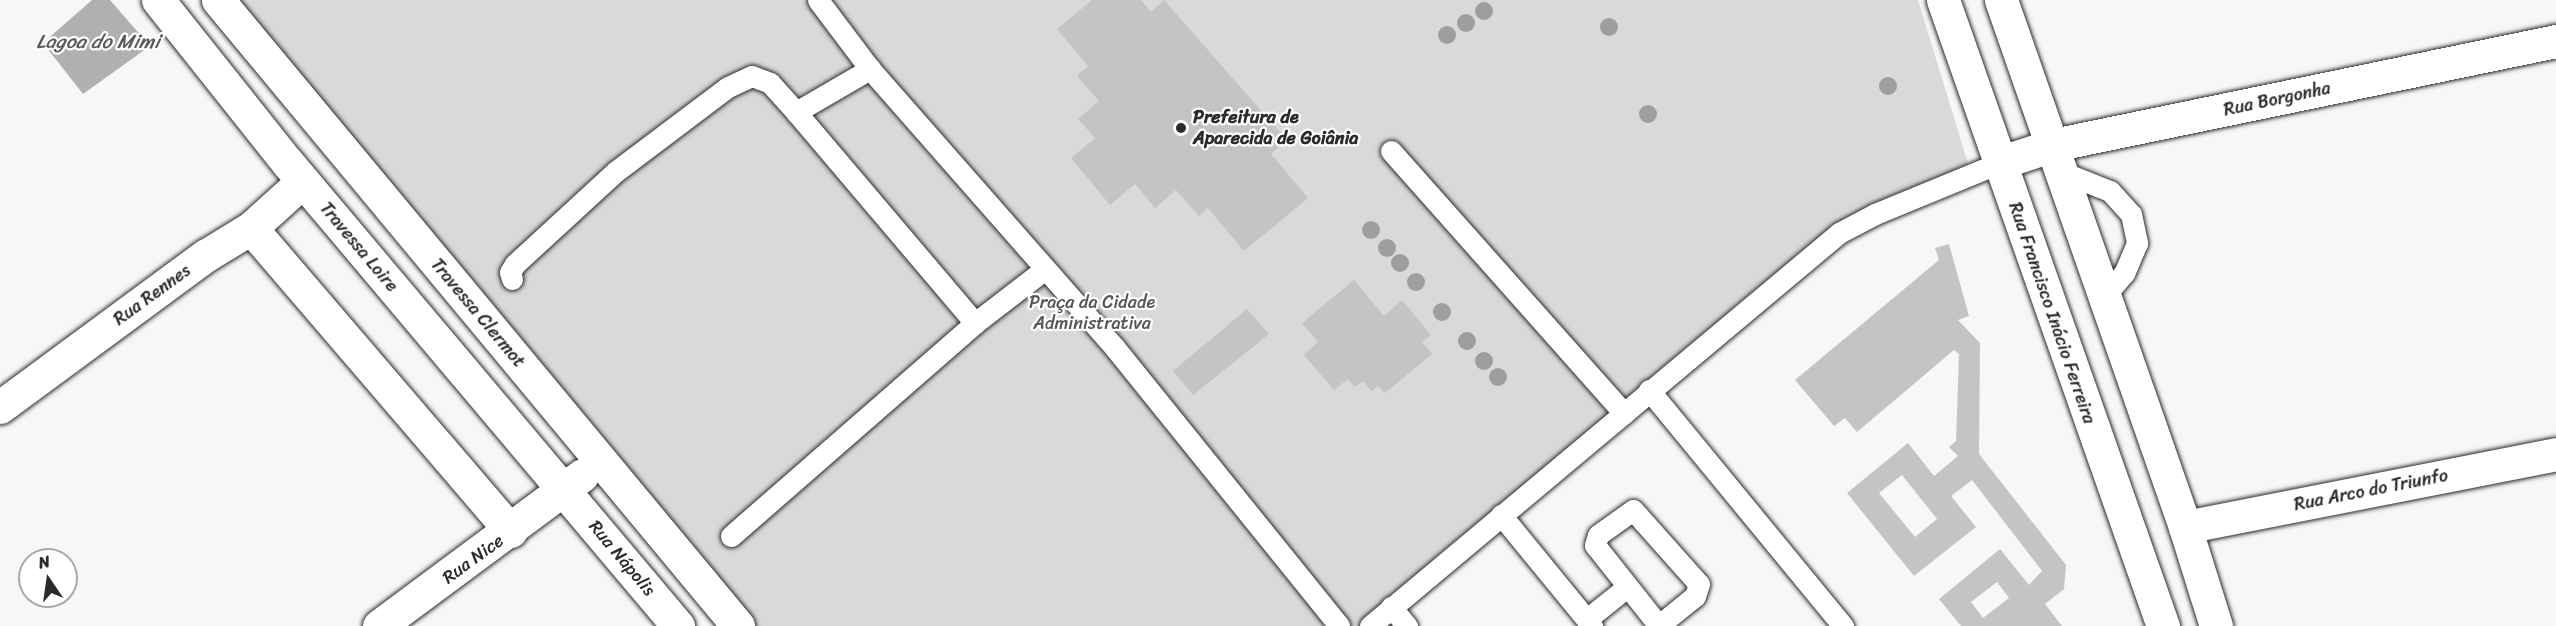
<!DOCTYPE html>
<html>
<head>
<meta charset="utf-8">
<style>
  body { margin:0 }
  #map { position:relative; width:2556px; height:626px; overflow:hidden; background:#f7f7f7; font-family:Sriracha,sans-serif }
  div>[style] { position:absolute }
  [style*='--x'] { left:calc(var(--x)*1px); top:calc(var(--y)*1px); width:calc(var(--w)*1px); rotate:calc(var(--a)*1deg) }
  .green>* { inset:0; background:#d9d9d9 }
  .water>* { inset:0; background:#b0b0b0 }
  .building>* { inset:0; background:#c4c4c4 }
  .roads { filter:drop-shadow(0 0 2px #2b2b2b) drop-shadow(0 0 2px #2b2b2b) }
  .service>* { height:21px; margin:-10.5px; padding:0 10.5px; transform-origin:10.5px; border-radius:10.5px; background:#fff }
  .minor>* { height:33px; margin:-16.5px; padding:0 16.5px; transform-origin:16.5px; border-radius:16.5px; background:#fff }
  .tertiary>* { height:33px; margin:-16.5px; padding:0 16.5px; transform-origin:16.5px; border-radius:16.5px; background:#fff }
  .trees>* { width:18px; height:18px; margin:-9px; border-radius:50%; background:#9e9e9e }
  .dots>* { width:16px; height:16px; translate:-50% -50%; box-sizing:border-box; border:3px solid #fff; border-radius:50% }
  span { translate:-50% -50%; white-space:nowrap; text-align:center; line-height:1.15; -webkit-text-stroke:4.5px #fff; paint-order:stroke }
  .street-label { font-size:18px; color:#2b2b2b }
  .poi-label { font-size:18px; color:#2b2b2b; font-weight:700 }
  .left { translate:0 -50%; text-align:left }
  .park-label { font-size:18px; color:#565656 }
  .water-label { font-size:20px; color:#5a5a5a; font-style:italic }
  .north { position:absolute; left:18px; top:548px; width:60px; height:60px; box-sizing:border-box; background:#fff; border:2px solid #aaa; border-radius:50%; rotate:347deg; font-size:16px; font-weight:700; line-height:24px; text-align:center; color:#2b2b2b }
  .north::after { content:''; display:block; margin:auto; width:21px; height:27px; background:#2b2b2b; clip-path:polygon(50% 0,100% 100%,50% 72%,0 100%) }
</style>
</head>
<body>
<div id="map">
  <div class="green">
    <div style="clip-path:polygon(215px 0,1918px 0,1970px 170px,1896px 199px,1363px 626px,738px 626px)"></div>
  </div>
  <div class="water">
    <div style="clip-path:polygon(92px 0,110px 0,150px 46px,83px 94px,43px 43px)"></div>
  </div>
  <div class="building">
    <div style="clip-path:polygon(1092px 0,1141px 0,1151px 12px,1164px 0,1287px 140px,1271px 154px,1308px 198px,1244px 251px,1208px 208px,1199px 216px,1176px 190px,1155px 208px,1135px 184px,1110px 205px,1071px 158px,1095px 138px,1078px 119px,1099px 101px,1077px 76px,1088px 66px,1057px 29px)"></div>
    <div style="clip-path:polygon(evenodd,1949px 244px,1969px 316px,1958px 320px,1980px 343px,1979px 454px,2066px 565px,2064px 589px,2045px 604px,2062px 626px,1961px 626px,1939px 599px,2000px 549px,2029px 585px,2042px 571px,1972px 480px,1951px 496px,1976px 527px,1914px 576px,1847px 493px,1908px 443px,1934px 476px,1958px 456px,1949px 447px,1956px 441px,1959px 354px,1954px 350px,1857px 432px,1845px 418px,1834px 426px,1795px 380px,1939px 260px,1935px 248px,1949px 244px,1902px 475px,1937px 519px,1915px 537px,1879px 493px,1902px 475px,1949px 244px,1997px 582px,2009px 598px,1983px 618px,1971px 602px,1997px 582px)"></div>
    <div style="clip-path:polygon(1354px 280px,1384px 316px,1402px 300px,1431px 335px,1422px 342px,1432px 354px,1385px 393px,1378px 386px,1372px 391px,1363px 381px,1355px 387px,1348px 379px,1334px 390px,1304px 355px,1318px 342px,1302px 323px)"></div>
    <div style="clip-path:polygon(1247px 309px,1269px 334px,1193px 395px,1173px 371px)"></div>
  </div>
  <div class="roads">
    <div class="service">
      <div style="--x:818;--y:0;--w:86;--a:53"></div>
      <div style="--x:870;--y:69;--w:371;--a:48.7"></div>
      <div style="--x:1115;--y:348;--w:357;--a:51.1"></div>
      <div style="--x:796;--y:112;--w:86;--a:-30.2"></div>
      <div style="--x:1391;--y:151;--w:351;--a:48.4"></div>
      <div style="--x:2062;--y:172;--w:52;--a:21.6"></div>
      <div style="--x:2110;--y:191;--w:31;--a:48"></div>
      <div style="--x:2131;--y:214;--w:30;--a:78"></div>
      <div style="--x:2137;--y:243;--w:33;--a:113"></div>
      <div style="--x:2124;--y:273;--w:30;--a:130"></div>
      <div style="--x:512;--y:279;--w:7;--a:-106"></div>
      <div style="--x:510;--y:272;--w:9;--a:-58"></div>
      <div style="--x:515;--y:264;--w:136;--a:-42.6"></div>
      <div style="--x:615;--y:172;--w:141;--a:-37"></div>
      <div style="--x:728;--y:87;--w:26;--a:-25"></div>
      <div style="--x:752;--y:76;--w:19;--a:21"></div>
      <div style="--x:770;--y:83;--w:39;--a:48"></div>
      <div style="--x:796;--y:112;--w:277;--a:49.7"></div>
      <div style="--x:1649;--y:390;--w:306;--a:50.6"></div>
      <div style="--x:1633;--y:510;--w:99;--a:48.3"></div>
      <div style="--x:1699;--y:584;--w:13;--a:108"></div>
      <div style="--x:1695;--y:596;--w:41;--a:140.9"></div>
      <div style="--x:1663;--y:622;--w:7;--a:180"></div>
      <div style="--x:1656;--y:622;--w:98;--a:-128.4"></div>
      <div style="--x:1595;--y:545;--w:10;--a:-73"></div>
      <div style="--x:1598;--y:535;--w:43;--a:-35.5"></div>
      <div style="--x:1501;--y:515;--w:144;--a:50.7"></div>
      <div style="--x:731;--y:536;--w:324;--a:-41.1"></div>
      <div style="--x:975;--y:323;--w:88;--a:-37.6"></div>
      <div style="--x:1391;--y:607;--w:25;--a:50"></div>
      <div style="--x:1587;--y:619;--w:51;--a:-38.7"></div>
      <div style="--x:1370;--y:626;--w:612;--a:-39.96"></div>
      <div style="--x:1839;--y:233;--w:41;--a:-27.8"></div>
      <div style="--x:1875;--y:214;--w:134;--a:-22.4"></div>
    </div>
    <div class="minor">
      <div style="--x:158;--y:0;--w:207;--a:51.5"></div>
      <div style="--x:287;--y:162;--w:607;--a:49.88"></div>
      <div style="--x:218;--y:0;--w:814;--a:50.28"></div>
      <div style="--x:1999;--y:163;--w:57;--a:-18.4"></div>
      <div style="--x:2053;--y:145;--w:514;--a:-11.68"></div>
      <div style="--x:251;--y:228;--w:399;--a:49.4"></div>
      <div style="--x:0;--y:407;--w:255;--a:-36.4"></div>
      <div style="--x:205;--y:256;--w:54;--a:-31.3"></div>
      <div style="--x:251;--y:228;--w:70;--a:-42.1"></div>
      <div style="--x:2185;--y:527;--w:378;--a:-11.1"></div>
      <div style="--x:379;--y:626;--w:253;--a:-36.6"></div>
    </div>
    <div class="tertiary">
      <div style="--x:1943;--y:0;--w:664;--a:70.64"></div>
      <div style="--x:2001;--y:0;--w:558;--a:70.75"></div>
      <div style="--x:2185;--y:527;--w:104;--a:72.6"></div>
    </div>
  </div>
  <div class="trees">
    <div style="left:1484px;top:11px"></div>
    <div style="left:1466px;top:23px"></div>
    <div style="left:1609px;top:27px"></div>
    <div style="left:1447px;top:35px"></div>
    <div style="left:1888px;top:86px"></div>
    <div style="left:1648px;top:114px"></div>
    <div style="left:1371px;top:230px"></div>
    <div style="left:1387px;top:248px"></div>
    <div style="left:1400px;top:263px"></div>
    <div style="left:1416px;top:282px"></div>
    <div style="left:1442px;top:312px"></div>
    <div style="left:1467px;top:341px"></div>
    <div style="left:1484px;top:361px"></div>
    <div style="left:1498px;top:377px"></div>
  </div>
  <div class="dots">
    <div style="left:1181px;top:128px;background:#2b2b2b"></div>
  </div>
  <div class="street-label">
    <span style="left:2277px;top:99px;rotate:-12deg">Rua Borgonha</span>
    <span style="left:359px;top:247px;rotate:50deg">Travessa Loire</span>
    <span style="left:152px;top:295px;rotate:-36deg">Rua Rennes</span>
    <span style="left:478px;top:313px;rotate:50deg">Travessa Clermot</span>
    <span style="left:2052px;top:313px;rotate:71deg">Rua Francisco Inácio Ferreira</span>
    <span style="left:2371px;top:490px;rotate:-11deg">Rua Arco do Triunfo</span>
    <span style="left:622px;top:558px;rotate:50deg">Rua Nápolis</span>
    <span style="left:473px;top:559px;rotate:-36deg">Rua Nice</span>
  </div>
  <div class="poi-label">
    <span class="left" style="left:1193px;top:128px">Prefeitura de<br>Aparecida de Goiânia</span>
  </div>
  <div class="park-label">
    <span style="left:1092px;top:313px">Praça da Cidade<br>Administrativa</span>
  </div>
  <div class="water-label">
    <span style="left:98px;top:41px">Lagoa do Mimi</span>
  </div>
  <div class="north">N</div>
</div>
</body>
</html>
